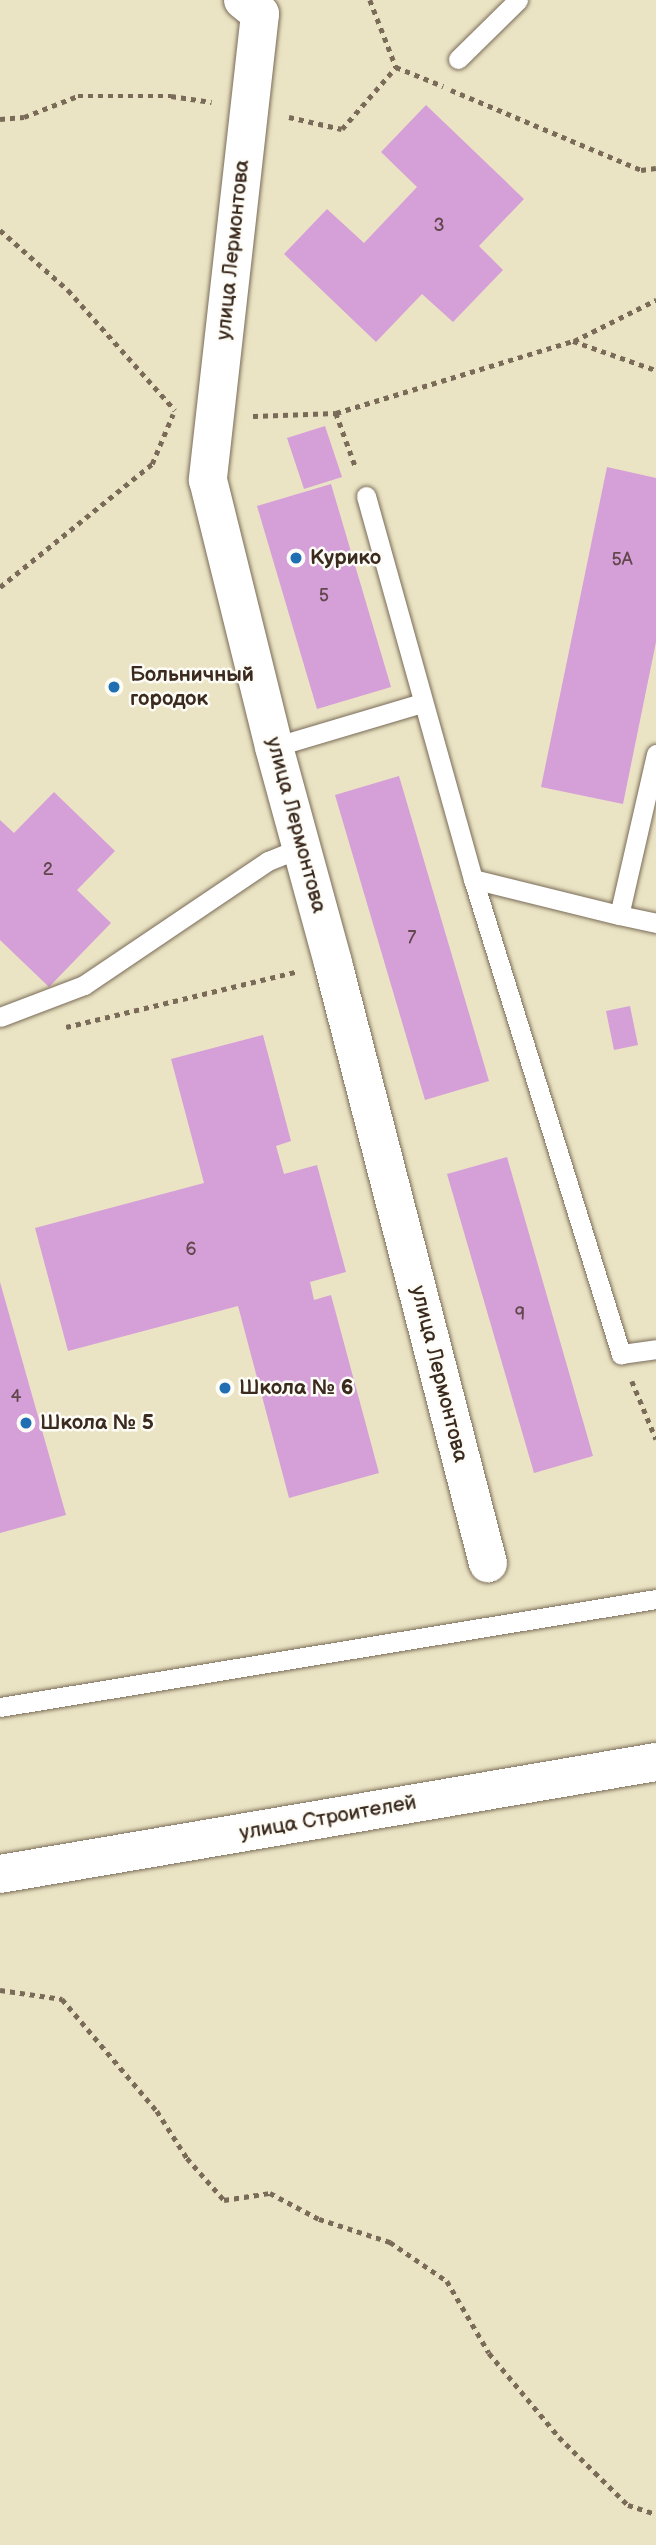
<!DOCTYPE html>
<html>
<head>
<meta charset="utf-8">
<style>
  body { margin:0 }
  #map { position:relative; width:656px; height:2545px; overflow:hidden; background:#ebe4c4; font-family:"Balsamiq Sans",sans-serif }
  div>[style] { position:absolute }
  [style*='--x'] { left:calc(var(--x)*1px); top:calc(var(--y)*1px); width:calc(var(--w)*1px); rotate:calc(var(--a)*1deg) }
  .building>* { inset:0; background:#d59fd8 }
  .path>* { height:4.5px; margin-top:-2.25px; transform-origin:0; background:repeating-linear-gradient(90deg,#796b58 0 5px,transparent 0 10px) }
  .roads { filter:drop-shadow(0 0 2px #796b58) drop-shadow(0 0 2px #796b58) }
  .service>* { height:19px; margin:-9.5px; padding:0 9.5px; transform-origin:9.5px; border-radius:9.5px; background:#fff }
  .minor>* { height:38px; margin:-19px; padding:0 19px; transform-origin:19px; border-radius:19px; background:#fff }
  .secondary>* { height:38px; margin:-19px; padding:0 19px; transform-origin:19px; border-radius:19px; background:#fff }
  .dots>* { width:19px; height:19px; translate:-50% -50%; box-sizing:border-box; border:4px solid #fdfcf7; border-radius:50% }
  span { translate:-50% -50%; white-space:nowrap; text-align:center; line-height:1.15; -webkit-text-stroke:5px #fdfcf7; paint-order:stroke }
  .number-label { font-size:18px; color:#62474c }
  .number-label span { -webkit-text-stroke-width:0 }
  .street-label { font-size:21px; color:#3b2a1e }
  .poi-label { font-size:21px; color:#3b2a1e; font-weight:700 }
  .left { translate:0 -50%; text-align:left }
</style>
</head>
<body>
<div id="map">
  <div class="building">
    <div style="clip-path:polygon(426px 105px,524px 199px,479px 246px,503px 270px,453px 322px,422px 294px,376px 342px,284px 254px,327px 209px,364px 243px,417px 187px,381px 152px)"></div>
    <div style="clip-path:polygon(325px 426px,342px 477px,304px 489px,287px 438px)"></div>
    <div style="clip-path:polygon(607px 467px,656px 478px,656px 642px,623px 804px,541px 787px)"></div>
    <div style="clip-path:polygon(331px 484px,391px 687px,317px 709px,257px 506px)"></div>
    <div style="clip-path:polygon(399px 776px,489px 1081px,425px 1100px,335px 795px)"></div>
    <div style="clip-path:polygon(54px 792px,115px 851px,77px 890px,111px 923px,49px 987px,0 940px,0 820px,14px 833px)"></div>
    <div style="clip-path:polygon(630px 1006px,638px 1045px,614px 1050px,606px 1011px)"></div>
    <div style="clip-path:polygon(263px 1035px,291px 1141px,276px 1146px,284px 1174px,317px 1165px,346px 1272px,310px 1282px,314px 1300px,331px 1295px,379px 1473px,289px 1498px,238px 1306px,68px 1351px,35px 1228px,204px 1183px,171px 1059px)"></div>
    <div style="clip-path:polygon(507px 1157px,593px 1456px,534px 1473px,447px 1174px)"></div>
    <div style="clip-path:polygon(0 1282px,66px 1515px,0 1533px)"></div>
  </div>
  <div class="path">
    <div style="--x:370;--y:0;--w:72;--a:68.8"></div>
    <div style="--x:451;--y:90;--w:206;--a:22.8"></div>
    <div style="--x:641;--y:170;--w:15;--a:-8"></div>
    <div style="--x:289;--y:117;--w:54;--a:12.8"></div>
    <div style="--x:342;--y:129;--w:82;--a:-48.9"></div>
    <div style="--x:396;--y:67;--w:51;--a:22"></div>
    <div style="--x:0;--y:119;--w:24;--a:-5"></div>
    <div style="--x:24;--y:117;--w:58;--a:-21.3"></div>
    <div style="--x:78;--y:96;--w:93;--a:0"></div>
    <div style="--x:171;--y:96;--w:41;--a:8.3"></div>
    <div style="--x:0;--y:230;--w:91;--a:41.4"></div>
    <div style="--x:68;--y:290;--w:161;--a:48.3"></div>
    <div style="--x:574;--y:341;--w:92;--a:-26.6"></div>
    <div style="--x:336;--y:413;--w:59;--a:70"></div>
    <div style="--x:253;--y:416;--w:83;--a:-2.1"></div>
    <div style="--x:336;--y:413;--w:248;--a:-16.9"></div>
    <div style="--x:573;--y:341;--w:88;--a:19.3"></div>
    <div style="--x:0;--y:587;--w:196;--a:-39"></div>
    <div style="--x:152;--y:464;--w:54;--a:-67.2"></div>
    <div style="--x:66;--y:1027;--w:236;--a:-13.5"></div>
    <div style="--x:632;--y:1381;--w:63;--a:67.5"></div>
    <div style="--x:0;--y:1990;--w:63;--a:8.3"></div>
    <div style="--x:62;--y:1999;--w:147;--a:49.7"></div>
    <div style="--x:157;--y:2111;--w:56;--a:57.4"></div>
    <div style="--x:187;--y:2158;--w:56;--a:48.6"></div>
    <div style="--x:224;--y:2200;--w:47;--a:-8.7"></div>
    <div style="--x:270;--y:2193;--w:55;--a:28"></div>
    <div style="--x:319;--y:2219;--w:75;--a:17.9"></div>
    <div style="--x:390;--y:2242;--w:69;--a:34.4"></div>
    <div style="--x:447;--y:2281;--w:83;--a:59.7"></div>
    <div style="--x:489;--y:2353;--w:109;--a:50.2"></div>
    <div style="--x:559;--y:2437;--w:97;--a:44.6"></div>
    <div style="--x:628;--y:2505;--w:29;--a:18"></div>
  </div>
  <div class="roads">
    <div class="service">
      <div style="--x:458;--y:59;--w:84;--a:-44.5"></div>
      <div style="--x:366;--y:496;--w:398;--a:74.4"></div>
      <div style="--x:473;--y:879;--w:498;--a:72.7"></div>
      <div style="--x:621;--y:1354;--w:35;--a:-8"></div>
      <div style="--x:274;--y:747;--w:154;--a:-16.6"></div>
      <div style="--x:656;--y:754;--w:165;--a:102.9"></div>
      <div style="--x:619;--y:915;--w:38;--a:12"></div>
      <div style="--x:473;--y:879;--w:150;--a:13.9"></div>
      <div style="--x:0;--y:1017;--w:90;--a:-20.9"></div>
      <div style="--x:84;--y:985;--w:222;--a:-34"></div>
      <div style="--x:268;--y:861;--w:37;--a:-22"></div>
      <div style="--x:0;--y:1707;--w:665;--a:-9.35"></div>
    </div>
    <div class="minor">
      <div style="--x:243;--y:0;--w:22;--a:39"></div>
      <div style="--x:260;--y:14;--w:469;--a:96.4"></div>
      <div style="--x:208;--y:480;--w:275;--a:76.1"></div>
      <div style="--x:274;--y:747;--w:224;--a:74.7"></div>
      <div style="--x:333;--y:963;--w:620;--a:75.52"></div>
    </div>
    <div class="secondary">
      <div style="--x:0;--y:1874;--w:665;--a:-9.69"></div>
    </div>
  </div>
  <div class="dots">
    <div style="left:296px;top:558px;background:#1f6fb2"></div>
    <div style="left:114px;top:687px;background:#1f6fb2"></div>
    <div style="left:225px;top:1388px;background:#1f6fb2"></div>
    <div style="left:26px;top:1423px;background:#1f6fb2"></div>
  </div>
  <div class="number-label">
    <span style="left:439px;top:226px">3</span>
    <span style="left:622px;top:560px">5А</span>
    <span style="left:324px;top:596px">5</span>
    <span style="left:48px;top:870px">2</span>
    <span style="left:412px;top:938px">7</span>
    <span style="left:191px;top:1250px">6</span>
    <span style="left:520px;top:1315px">9</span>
    <span style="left:16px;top:1397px">4</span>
  </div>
  <div class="street-label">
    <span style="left:233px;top:250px;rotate:-84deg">улица Лермонтова</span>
    <span style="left:296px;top:825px;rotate:75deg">улица Лермонтова</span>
    <span style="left:439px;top:1374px;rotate:76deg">улица Лермонтова</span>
    <span style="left:328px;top:1818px;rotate:-10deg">улица Строителей</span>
  </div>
  <div class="poi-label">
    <span class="left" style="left:310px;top:558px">Курико</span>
    <span class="left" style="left:130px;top:687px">Больничный<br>городок</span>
    <span class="left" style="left:239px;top:1388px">Школа № 6</span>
    <span class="left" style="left:40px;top:1423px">Школа № 5</span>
  </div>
</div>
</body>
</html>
